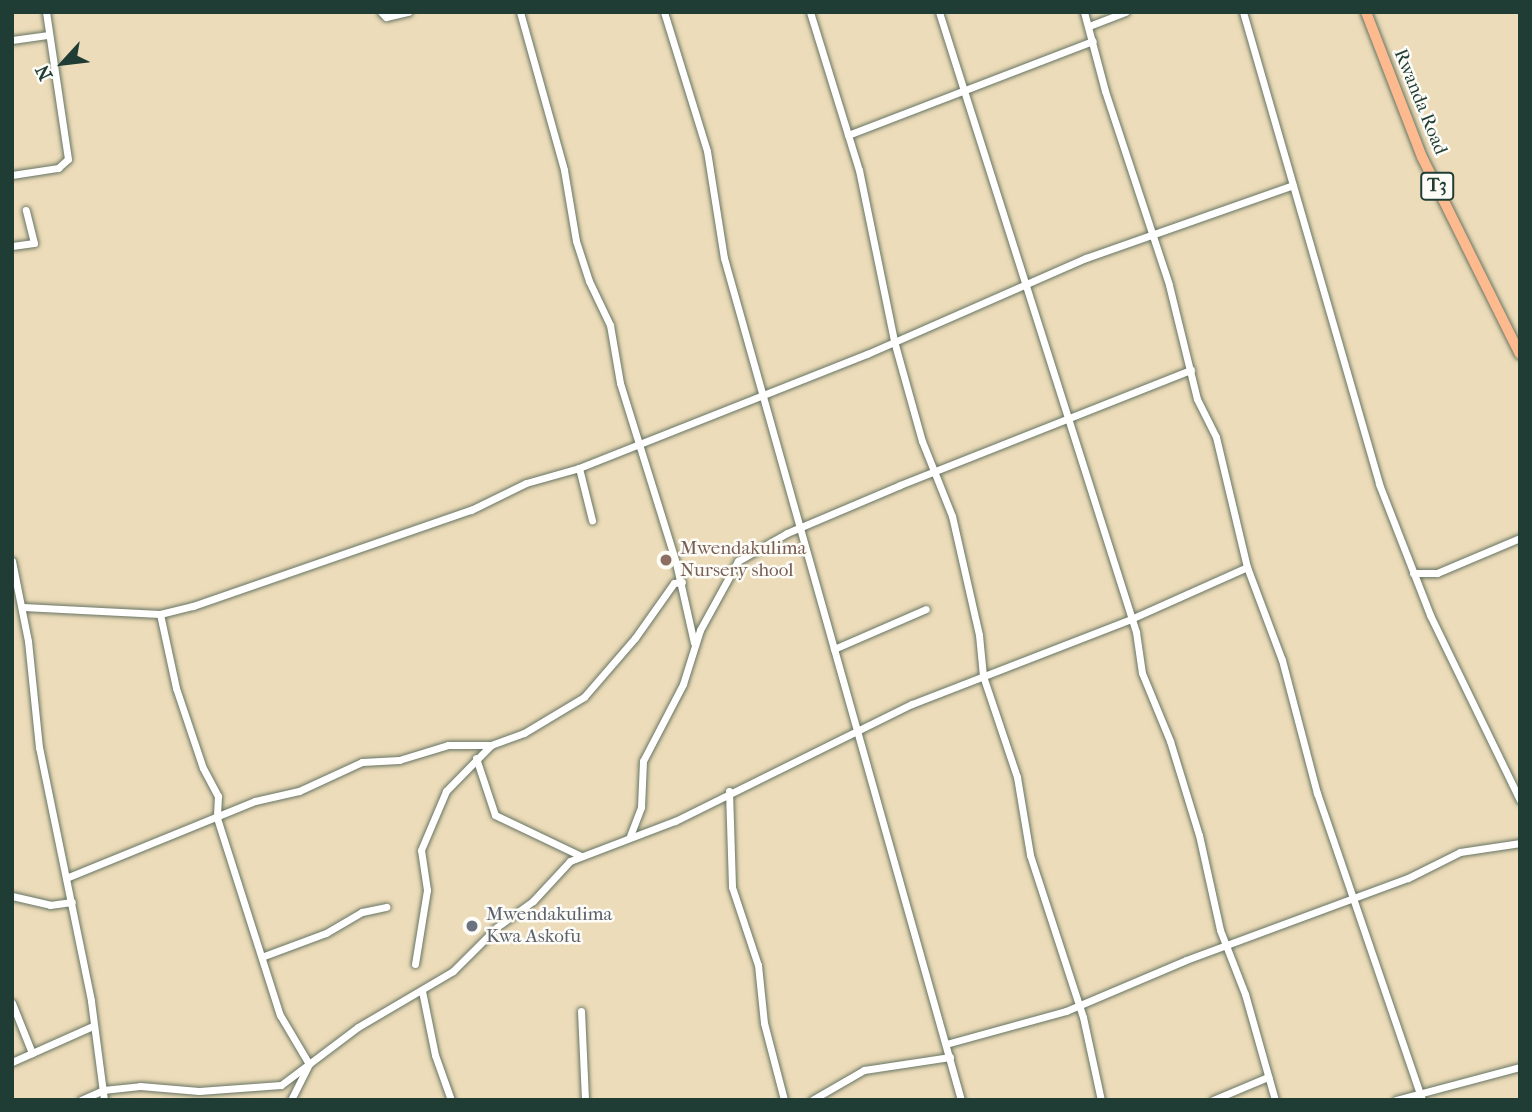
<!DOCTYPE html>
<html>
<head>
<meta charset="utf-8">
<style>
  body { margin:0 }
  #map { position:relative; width:1532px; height:1112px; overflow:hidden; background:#eddcb9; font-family:"IM FELL French Canon",serif }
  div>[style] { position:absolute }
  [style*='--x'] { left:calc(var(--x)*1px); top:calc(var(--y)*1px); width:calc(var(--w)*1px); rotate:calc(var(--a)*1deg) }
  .roads { filter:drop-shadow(0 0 2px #677563) drop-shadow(0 0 2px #677563) }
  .minor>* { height:7px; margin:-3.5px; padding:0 3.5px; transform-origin:3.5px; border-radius:3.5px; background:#fff }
  .highway>* { height:10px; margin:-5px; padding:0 5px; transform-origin:5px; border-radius:5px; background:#fcba8e }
  .dots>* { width:19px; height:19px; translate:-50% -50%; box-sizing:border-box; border:4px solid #fdfcf7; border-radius:50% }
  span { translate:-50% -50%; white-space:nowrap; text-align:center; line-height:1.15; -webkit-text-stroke:5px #fdfcf7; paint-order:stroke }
  .shield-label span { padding:2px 5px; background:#fdfcf7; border:2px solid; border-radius:5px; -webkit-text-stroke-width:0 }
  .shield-label { font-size:18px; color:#1f3d34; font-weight:700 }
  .street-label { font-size:19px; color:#1f3d34 }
  .education-label { font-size:19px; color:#785e54 }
  .left { translate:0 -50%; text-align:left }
  .worship-label { font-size:19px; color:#5b616d }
  .frame { position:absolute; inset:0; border:14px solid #1f3d34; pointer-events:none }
  .north { position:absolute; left:28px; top:28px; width:70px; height:70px; -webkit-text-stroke:5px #fdfcf7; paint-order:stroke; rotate:243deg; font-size:19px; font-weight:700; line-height:28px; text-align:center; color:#1f3d34 }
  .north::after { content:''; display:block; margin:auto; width:24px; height:32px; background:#1f3d34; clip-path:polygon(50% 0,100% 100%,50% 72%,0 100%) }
</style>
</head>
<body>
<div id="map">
  <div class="roads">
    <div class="minor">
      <div style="--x:381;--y:12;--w:7;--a:45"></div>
      <div style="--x:386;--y:17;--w:23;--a:-13"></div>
      <div style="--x:520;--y:12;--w:164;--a:74.4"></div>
      <div style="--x:564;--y:170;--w:72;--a:80.4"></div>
      <div style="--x:576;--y:241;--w:42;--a:72"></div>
      <div style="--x:589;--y:281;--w:49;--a:64.5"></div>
      <div style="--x:610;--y:325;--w:59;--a:80.2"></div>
      <div style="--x:620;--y:383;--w:189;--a:72.7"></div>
      <div style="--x:676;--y:563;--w:82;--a:77.3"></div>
      <div style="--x:664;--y:12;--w:145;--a:72.8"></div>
      <div style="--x:707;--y:151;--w:108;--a:81"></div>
      <div style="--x:724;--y:258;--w:875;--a:74.28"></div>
      <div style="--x:810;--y:12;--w:165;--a:72.8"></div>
      <div style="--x:859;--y:170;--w:175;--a:78.4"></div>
      <div style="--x:894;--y:341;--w:104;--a:74.4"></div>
      <div style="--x:922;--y:441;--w:81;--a:68.2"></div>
      <div style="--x:952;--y:516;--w:122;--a:77.2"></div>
      <div style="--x:979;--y:635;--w:41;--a:84.4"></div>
      <div style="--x:983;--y:676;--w:107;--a:71.4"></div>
      <div style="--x:1017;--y:777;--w:79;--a:80.5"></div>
      <div style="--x:1030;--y:855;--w:170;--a:71.9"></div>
      <div style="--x:1083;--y:1017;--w:85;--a:77.8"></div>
      <div style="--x:939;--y:12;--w:651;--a:72.37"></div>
      <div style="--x:1136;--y:632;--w:41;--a:81.7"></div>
      <div style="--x:1142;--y:673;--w:74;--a:67.6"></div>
      <div style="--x:1170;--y:741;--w:98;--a:72.9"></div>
      <div style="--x:1199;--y:835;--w:97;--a:77.5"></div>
      <div style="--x:1220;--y:930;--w:69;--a:68.7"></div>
      <div style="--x:1245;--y:994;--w:110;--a:74.2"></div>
      <div style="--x:1084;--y:12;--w:82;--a:75.1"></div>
      <div style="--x:1105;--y:91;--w:204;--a:71.7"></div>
      <div style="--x:1169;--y:285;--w:117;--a:76.2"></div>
      <div style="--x:1197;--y:399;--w:42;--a:63.4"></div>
      <div style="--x:1216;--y:437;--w:134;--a:76.6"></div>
      <div style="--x:1247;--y:567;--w:99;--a:69.4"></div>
      <div style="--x:1282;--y:660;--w:138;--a:75.3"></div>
      <div style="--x:1317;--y:793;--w:324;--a:71.1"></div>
      <div style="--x:1243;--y:12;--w:491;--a:73.9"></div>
      <div style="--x:1379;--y:484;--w:141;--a:68.7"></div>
      <div style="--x:1430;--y:615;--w:206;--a:64.1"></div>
      <div style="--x:1089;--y:26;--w:39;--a:-21"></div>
      <div style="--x:12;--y:40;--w:37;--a:-8"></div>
      <div style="--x:848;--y:135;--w:262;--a:-21"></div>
      <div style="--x:12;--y:175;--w:47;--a:-8.7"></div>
      <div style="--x:58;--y:168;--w:13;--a:-42"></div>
      <div style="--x:68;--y:159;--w:149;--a:-98.5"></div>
      <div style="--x:12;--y:246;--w:22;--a:-8"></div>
      <div style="--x:34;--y:243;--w:34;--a:-104"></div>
      <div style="--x:579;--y:468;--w:54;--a:76"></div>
      <div style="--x:12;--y:561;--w:82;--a:78.7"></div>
      <div style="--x:28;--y:641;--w:107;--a:84.1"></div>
      <div style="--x:39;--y:747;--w:259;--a:78.4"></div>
      <div style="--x:91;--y:1001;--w:100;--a:82.5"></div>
      <div style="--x:1413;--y:573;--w:24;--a:0"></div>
      <div style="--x:1437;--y:573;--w:90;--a:-22.9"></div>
      <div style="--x:23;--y:607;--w:137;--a:2.9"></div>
      <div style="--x:160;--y:614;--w:34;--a:-14"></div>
      <div style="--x:193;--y:606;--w:294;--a:-19.1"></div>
      <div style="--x:471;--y:510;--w:61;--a:-26.1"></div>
      <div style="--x:526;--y:483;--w:55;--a:-15.8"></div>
      <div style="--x:579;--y:468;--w:310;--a:-21.6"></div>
      <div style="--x:867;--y:354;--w:239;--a:-23.7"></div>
      <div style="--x:1086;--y:258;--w:219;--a:-19.4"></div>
      <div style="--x:160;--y:614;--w:76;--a:77.8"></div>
      <div style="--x:176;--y:688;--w:84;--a:71.4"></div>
      <div style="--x:203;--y:768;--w:32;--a:62"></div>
      <div style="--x:218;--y:796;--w:22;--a:93"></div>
      <div style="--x:217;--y:818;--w:207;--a:72.3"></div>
      <div style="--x:280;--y:1015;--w:57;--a:59.4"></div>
      <div style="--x:309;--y:1064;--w:40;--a:116.6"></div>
      <div style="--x:834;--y:649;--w:100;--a:-23.5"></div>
      <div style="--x:476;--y:758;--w:60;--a:71.6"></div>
      <div style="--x:495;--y:815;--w:95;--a:25.5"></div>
      <div style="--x:729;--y:791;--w:96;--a:88.2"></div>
      <div style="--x:732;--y:887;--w:82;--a:71.6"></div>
      <div style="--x:758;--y:965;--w:58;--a:84.1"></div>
      <div style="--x:764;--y:1023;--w:80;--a:75.4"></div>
      <div style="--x:630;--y:836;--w:31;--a:-69"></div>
      <div style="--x:641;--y:807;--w:46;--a:-87.5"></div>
      <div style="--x:643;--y:761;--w:87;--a:-62.5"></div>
      <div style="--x:683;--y:684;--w:57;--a:-72.5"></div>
      <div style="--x:700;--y:630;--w:79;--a:-61.2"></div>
      <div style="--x:738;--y:561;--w:56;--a:-29.7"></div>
      <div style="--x:787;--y:533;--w:123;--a:-23"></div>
      <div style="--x:900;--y:485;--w:313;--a:-21.6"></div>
      <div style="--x:66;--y:878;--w:204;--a:-22.2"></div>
      <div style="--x:255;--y:801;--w:45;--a:-12.8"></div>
      <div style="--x:299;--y:791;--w:69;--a:-24.7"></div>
      <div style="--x:362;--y:762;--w:37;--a:-3"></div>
      <div style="--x:399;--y:760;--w:51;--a:-17"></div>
      <div style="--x:448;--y:745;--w:43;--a:0"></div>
      <div style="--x:12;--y:896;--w:39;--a:13"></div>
      <div style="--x:50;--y:905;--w:22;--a:-8"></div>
      <div style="--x:264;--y:956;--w:66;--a:-20.4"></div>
      <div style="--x:326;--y:933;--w:42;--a:-30.3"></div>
      <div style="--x:362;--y:912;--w:25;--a:-12"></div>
      <div style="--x:415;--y:964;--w:75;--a:-80.8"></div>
      <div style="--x:427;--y:890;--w:40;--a:-98.5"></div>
      <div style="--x:421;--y:850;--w:64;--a:-67"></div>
      <div style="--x:446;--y:791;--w:64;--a:-45.6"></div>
      <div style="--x:491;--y:745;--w:35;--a:-20"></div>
      <div style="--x:524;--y:733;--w:70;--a:-31"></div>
      <div style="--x:584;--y:697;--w:78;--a:-49.2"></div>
      <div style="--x:635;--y:638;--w:67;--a:-54.7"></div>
      <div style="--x:674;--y:583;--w:8;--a:-7"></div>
      <div style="--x:422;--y:991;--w:65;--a:78.5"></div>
      <div style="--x:435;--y:1055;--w:48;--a:70.4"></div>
      <div style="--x:12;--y:1003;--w:54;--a:68.2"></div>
      <div style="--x:581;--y:1011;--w:89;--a:87.4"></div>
      <div style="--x:946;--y:1044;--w:124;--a:-15.4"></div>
      <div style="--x:1066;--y:1011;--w:130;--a:-23"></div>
      <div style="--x:1186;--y:960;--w:237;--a:-20.3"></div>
      <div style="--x:1408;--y:878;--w:58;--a:-26.6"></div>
      <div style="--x:1460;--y:852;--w:61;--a:-8.5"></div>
      <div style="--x:12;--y:1062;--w:89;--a:-24"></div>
      <div style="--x:81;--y:1100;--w:24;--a:-24"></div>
      <div style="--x:103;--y:1090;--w:37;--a:-6"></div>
      <div style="--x:140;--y:1086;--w:59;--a:4.8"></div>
      <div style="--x:199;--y:1091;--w:82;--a:-4.2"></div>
      <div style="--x:281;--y:1085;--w:96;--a:-37"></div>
      <div style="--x:358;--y:1027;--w:110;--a:-30.5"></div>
      <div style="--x:453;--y:971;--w:62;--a:-45"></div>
      <div style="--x:497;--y:927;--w:44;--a:-35.8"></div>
      <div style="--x:533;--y:901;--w:54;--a:-47.2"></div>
      <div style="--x:570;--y:861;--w:112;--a:-20.9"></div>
      <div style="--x:675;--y:821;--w:264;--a:-26.3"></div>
      <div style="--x:912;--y:704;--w:235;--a:-21.2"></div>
      <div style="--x:1131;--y:619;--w:127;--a:-24.1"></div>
      <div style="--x:812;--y:1100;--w:60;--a:-30"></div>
      <div style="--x:864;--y:1070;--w:87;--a:-8.6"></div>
      <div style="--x:1213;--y:1100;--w:60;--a:-22.7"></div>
      <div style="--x:1396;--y:1100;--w:128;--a:-14.9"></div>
    </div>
    <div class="highway">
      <div style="--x:1366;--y:12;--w:155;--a:68.9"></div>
      <div style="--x:1422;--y:157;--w:220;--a:63.6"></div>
    </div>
  </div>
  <div class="dots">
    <div style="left:666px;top:560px;background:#8d6e63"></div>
    <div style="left:472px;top:926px;background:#6b7280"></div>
  </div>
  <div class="shield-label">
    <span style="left:1437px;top:186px">T3</span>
  </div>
  <div class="street-label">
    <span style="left:1420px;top:102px;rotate:68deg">Rwanda Road</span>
  </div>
  <div class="education-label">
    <span class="left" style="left:680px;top:560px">Mwendakulima<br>Nursery shool</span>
  </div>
  <div class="worship-label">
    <span class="left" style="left:486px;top:926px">Mwendakulima<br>Kwa Askofu</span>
  </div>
  <div class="frame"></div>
  <div class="north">N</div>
</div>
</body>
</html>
